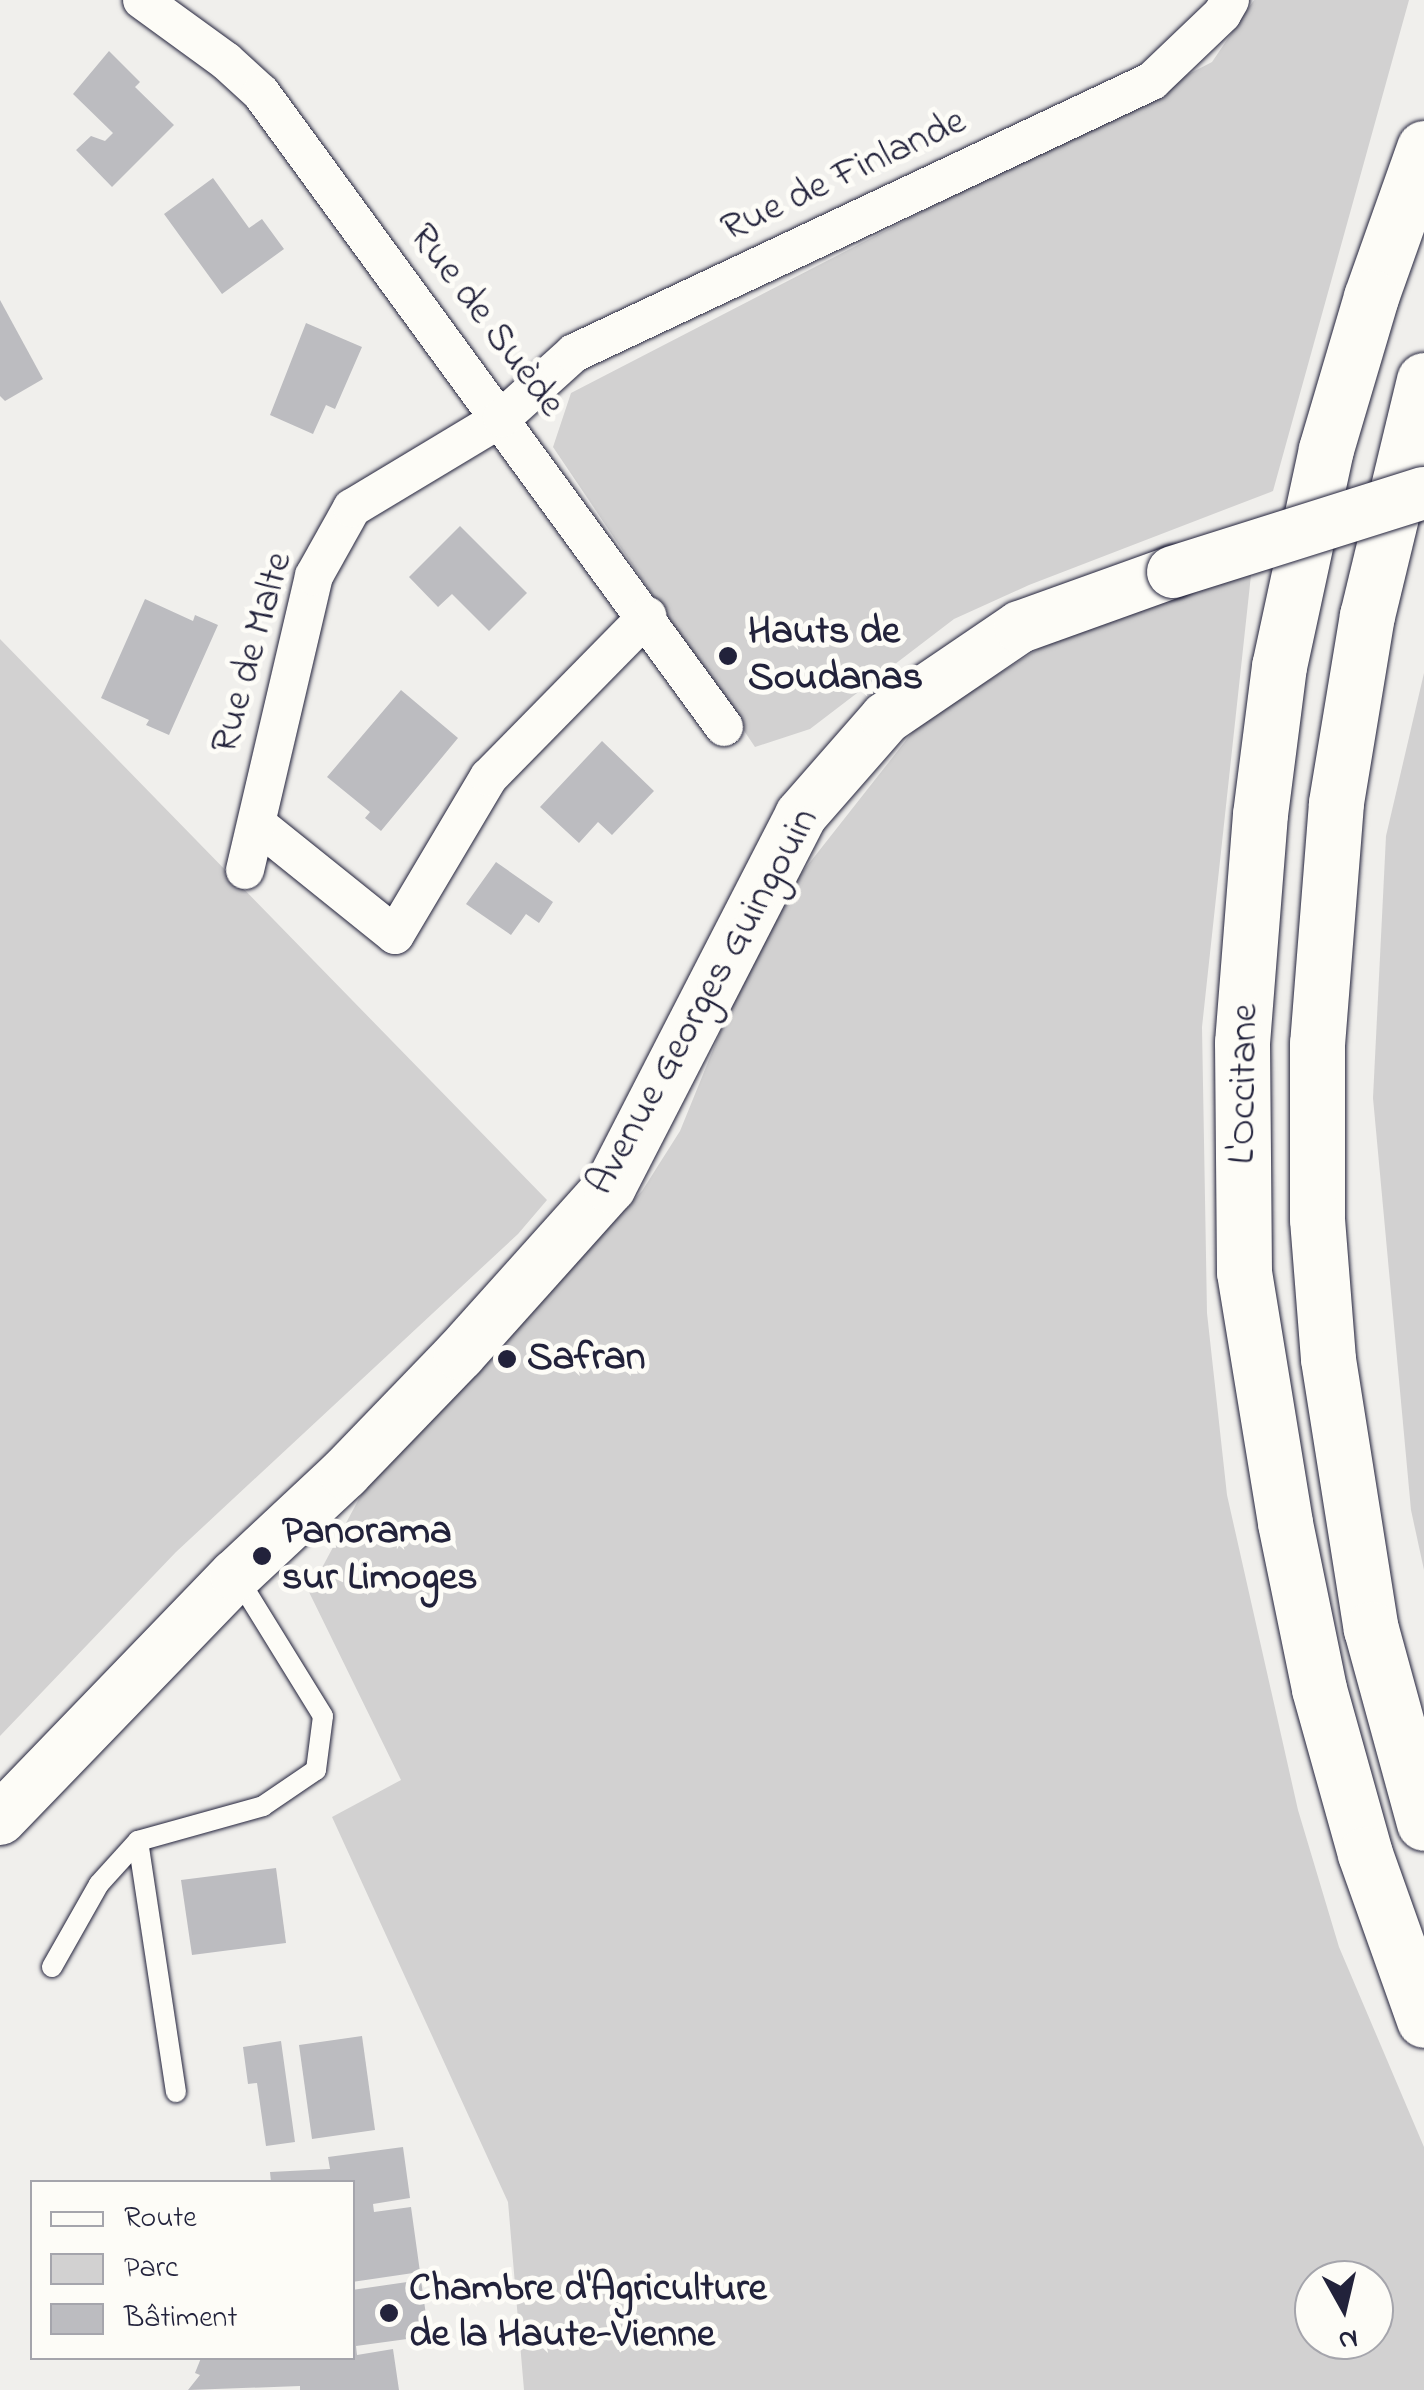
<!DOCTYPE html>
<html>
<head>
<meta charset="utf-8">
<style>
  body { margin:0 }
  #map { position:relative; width:1424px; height:2390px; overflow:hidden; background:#f0efec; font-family:"Indie Flower",sans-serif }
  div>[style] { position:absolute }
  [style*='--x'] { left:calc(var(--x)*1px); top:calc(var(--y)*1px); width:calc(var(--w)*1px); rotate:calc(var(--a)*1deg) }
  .green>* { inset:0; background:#d2d1d1 }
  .building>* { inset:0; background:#bcbcc0 }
  .roads { filter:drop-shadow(0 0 2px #22223b) drop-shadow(0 0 2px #22223b) }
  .lane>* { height:20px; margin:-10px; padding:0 10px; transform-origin:10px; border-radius:10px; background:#fdfcf7 }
  .street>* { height:38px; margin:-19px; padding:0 19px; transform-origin:19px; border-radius:19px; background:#fdfcf7 }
  .secondary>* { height:52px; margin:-26px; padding:0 26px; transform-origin:26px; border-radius:26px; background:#fdfcf7 }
  .highway>* { height:55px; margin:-27.5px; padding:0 27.5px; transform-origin:27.5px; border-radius:27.5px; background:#fdfcf7 }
  .bridges { filter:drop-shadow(0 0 2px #22223b) drop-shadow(0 0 2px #22223b) }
  .secondary-bridge>* { height:52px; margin:-26px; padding:0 26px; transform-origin:26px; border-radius:26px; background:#fdfcf7 }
  .dots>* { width:28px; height:28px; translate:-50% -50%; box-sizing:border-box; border:5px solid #fdfcf7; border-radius:50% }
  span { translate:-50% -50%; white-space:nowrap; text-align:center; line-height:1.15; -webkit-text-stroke:10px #fdfcf7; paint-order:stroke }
  .street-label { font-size:40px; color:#22223b }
  .poi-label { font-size:40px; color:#22223b; font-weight:700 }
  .left { translate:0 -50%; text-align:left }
  .legend { position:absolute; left:30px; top:2180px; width:325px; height:180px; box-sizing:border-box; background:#fdfcf7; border:2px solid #a5a5ac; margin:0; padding:12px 18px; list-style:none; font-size:30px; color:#22223b }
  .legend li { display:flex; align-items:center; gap:20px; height:50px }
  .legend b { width:50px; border:2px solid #a5a5ac }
  .north { position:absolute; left:1294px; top:2260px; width:100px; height:100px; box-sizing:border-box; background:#fdfcf7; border:2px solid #a5a5ac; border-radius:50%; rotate:172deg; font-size:28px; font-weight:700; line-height:40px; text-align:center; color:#22223b }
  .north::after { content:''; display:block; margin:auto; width:35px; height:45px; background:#22223b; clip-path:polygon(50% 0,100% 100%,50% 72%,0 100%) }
</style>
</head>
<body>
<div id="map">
  <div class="green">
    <div style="clip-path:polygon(1254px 0,1409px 0,1273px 491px,1029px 585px,954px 619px,810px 729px,755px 747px,553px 447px,571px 393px,1212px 62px)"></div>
    <div style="clip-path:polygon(evenodd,1252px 566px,1202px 1027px,1207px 1313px,1227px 1495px,1298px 1810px,1339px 1947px,1424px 2147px,1424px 2390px,524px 2390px,508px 2202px,332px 1817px,401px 1780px,309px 1592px,368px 1482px,642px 1191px,680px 1131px,767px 917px,918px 725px,1065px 632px,1252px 566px,1314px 2280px,1374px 2280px,1374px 2340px,1314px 2340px,1314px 2280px)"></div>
    <div style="clip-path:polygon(0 639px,547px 1200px,518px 1234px,176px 1552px,0 1736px)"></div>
    <div style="clip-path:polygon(1424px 673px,1424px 1570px,1411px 1510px,1373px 1098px,1386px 836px)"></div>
  </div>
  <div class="building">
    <div style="clip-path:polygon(109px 51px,140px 82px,135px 87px,174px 125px,112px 187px,76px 150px,91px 136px,105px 141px,113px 133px,73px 94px)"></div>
    <div style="clip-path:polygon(213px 178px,249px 228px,262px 219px,284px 249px,222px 294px,164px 214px)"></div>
    <div style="clip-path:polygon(0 300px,43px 379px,5px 401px,0 396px)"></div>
    <div style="clip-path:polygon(306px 323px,362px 347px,335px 409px,326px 405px,313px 434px,270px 415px)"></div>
    <div style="clip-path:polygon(460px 526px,527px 593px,489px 631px,452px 594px,438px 607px,409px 577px)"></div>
    <div style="clip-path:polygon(145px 599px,193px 621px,195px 615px,218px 625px,169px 735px,146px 725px,149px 720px,101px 698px)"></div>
    <div style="clip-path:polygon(727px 643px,739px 661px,729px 669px,716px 651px)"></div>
    <div style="clip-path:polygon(401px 690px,458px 738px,381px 831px,365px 818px,370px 812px,327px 777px)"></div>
    <div style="clip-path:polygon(602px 741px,654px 791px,612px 835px,598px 822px,579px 843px,540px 807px)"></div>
    <div style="clip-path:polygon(496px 862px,553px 902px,539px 923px,526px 914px,511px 935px,466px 904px)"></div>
    <div style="clip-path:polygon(276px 1868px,286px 1943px,192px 1955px,181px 1880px)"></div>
    <div style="clip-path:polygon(362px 2036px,375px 2130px,312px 2139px,299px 2045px)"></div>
    <div style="clip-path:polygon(281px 2041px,295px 2142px,266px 2146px,257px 2083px,248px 2084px,243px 2047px)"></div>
    <div style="clip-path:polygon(403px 2147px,410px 2198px,373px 2204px,374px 2212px,411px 2207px,420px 2272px,352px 2282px,352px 2182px,271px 2182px,270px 2172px,330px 2169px,328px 2157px)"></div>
    <div style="clip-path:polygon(421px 2280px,429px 2336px,356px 2346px,357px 2355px,393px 2349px,399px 2390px,300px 2390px,300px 2386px,188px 2390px,200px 2375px,195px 2373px,201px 2358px,352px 2358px,352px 2290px)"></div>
  </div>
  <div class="roads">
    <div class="lane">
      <div style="--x:138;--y:1841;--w:254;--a:81.4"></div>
      <div style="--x:52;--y:1967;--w:95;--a:-60.5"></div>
      <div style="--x:99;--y:1884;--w:58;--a:-47.8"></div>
      <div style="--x:138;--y:1841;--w:130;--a:-15.6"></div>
      <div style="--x:263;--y:1806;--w:64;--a:-34.2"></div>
      <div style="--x:316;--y:1770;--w:54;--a:-82.6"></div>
      <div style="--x:323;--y:1716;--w:163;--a:-121.7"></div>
    </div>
    <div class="street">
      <div style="--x:142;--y:0;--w:104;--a:36"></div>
      <div style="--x:226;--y:61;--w:47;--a:42.4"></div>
      <div style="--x:261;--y:93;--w:785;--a:53.86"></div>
      <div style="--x:257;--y:824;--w:177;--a:38.8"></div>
      <div style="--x:395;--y:935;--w:184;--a:-59.3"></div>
      <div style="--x:489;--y:777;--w:226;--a:-45.5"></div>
      <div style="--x:245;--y:870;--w:302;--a:-76.8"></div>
      <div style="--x:314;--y:576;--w:78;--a:-60.8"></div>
      <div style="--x:352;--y:508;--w:175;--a:-31"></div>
      <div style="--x:502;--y:418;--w:97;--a:-42.1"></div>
      <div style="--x:574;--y:353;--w:639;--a:-25.2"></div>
      <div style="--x:1152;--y:81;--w:97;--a:-43.7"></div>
      <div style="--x:1222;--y:14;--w:16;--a:-60"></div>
    </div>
    <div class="secondary">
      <div style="--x:0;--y:1819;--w:339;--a:-46"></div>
      <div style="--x:236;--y:1575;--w:149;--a:-43.1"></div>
      <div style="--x:345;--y:1473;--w:165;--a:-46"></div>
      <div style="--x:460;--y:1354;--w:224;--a:-48.1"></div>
      <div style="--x:610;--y:1187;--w:418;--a:-62.8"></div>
      <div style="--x:801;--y:815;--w:129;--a:-48.8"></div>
      <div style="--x:886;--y:718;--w:162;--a:-34.2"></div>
      <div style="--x:1020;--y:627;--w:163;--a:-19.8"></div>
    </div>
    <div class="highway">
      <div style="--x:1424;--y:148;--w:158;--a:109.6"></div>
      <div style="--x:1371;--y:297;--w:159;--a:106.5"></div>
      <div style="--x:1326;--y:449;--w:222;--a:102.2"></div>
      <div style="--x:1279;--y:666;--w:149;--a:97.3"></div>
      <div style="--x:1260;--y:814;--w:229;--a:94.5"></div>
      <div style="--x:1242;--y:1042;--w:230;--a:89.5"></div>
      <div style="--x:1244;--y:1272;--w:254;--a:80.7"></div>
      <div style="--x:1285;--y:1523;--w:169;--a:78.4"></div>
      <div style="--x:1319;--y:1689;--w:171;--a:74.4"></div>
      <div style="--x:1365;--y:1854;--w:176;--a:70.4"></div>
      <div style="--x:1424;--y:380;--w:242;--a:103.6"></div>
      <div style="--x:1367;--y:615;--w:191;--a:99.4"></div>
      <div style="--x:1336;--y:803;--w:241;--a:94.5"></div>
      <div style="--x:1317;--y:1043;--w:176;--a:90"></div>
      <div style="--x:1317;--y:1219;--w:140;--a:85.5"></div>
      <div style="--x:1328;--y:1359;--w:273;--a:81"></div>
      <div style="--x:1371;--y:1629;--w:201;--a:74.7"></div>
    </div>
  </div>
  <div class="bridges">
    <div class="secondary-bridge">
      <div style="--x:1173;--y:572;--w:263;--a:-17.5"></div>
    </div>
  </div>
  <div class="dots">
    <div style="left:728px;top:656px;background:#22223b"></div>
    <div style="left:507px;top:1359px;background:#22223b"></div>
    <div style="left:262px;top:1556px;background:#22223b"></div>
    <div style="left:389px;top:2313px;background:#22223b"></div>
  </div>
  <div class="street-label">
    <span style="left:844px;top:176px;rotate:-25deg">Rue de Finlande</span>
    <span style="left:486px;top:321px;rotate:53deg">Rue de Suède</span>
    <span style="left:253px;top:653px;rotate:-74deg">Rue de Malte</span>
    <span style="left:704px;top:1002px;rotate:-61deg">Avenue Georges Guingouin</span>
    <span style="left:1245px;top:1084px;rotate:-89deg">L'Occitane</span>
  </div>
  <div class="poi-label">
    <span class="left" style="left:748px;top:656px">Hauts de<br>Soudanas</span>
    <span class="left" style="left:527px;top:1359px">Safran</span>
    <span class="left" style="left:282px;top:1556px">Panorama<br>sur Limoges</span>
    <span class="left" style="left:409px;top:2313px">Chambre d'Agriculture<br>de la Haute-Vienne</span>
  </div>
  <ul class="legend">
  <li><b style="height:12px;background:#fdfcf7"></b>Route</li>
  <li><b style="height:28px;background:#d2d1d1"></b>Parc</li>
  <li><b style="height:28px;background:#bcbcc0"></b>Bâtiment</li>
  </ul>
  <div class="north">N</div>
</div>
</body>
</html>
